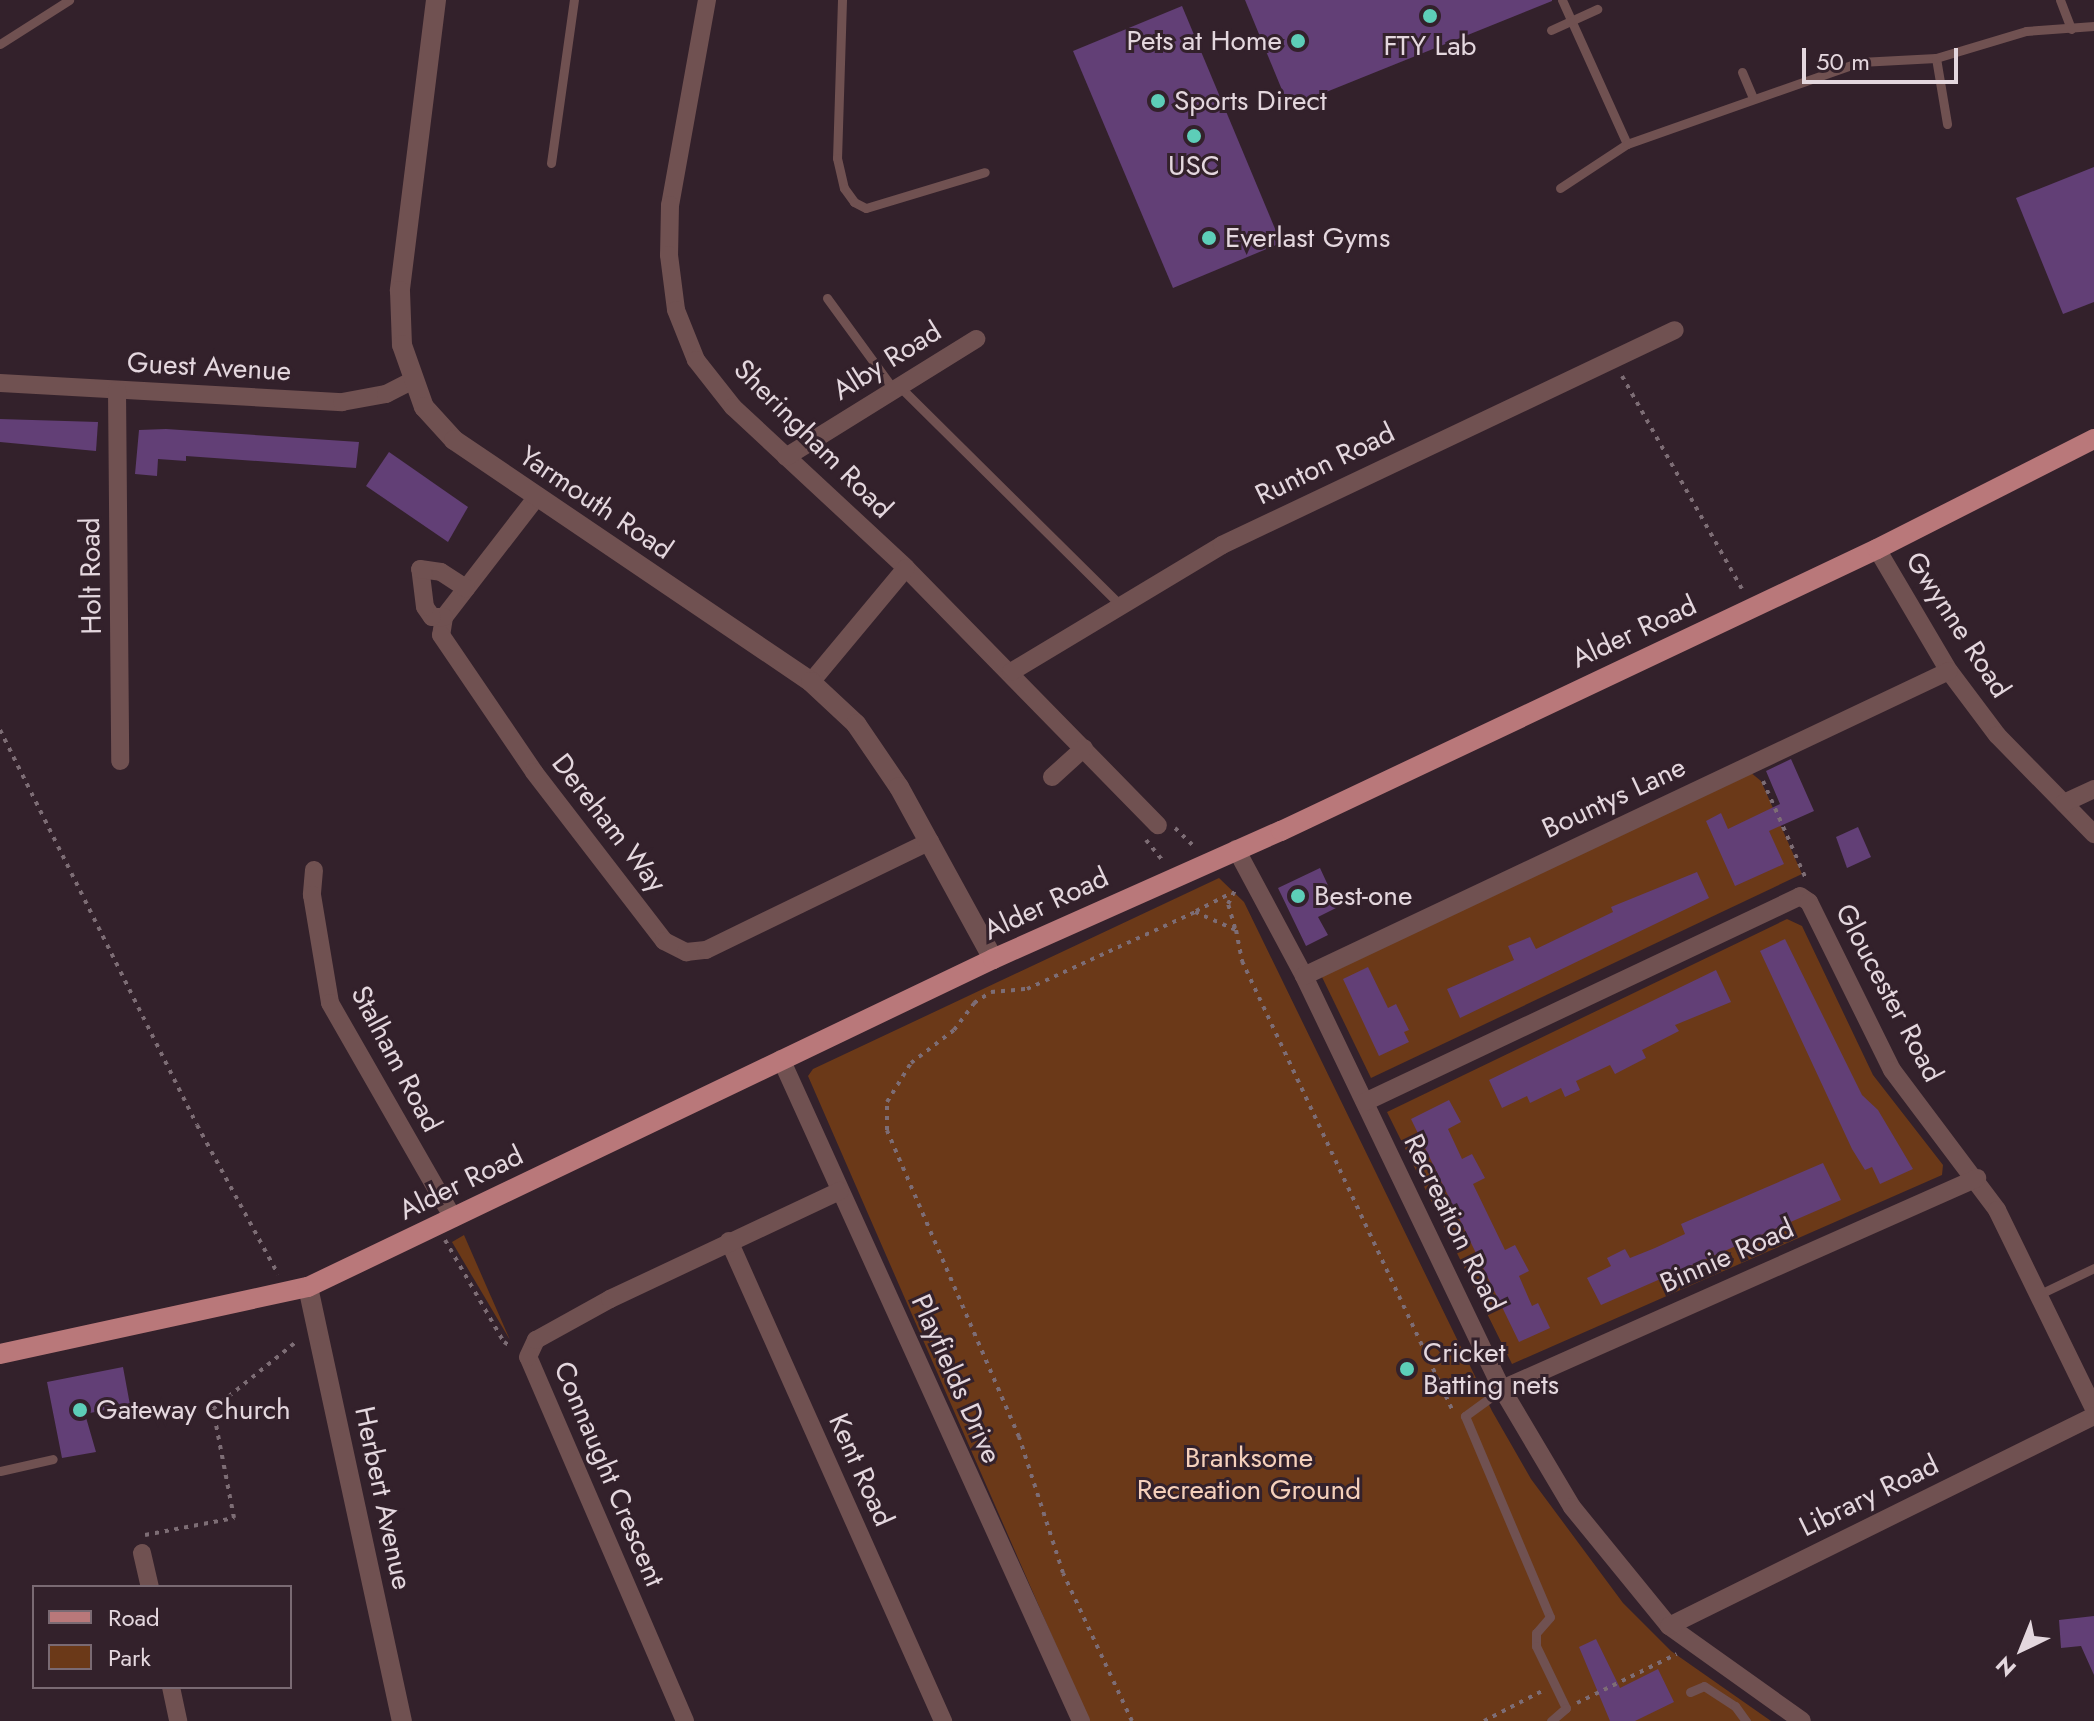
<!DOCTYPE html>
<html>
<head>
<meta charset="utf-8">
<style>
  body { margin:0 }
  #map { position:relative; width:2094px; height:1721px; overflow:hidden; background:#33212b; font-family:Jost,sans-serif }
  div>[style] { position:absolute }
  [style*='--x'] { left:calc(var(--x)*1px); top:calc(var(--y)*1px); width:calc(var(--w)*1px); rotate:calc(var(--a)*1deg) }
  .green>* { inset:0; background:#6b3918 }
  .building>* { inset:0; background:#623f76 }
  .path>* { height:4px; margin-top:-2px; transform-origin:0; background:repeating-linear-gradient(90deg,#7d6d75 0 4px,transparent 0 10px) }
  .service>* { height:9px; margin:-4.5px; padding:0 4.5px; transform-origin:4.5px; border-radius:4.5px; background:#705151 }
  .minor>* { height:18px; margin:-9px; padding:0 9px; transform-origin:9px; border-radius:9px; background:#705151 }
  .tertiary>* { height:20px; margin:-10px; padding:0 10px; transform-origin:10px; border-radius:10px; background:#705151 }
  .primary>* { height:20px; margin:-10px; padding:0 10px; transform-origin:10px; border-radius:10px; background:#b9787a }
  .dots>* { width:22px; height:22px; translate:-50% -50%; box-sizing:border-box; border:4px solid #33212b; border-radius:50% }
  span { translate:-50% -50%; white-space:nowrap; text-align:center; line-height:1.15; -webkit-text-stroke:6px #33212b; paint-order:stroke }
  .poi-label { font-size:28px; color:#e4d7de }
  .right { translate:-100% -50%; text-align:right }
  .left { translate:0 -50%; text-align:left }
  .street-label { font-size:28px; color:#e4d7de }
  .park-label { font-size:28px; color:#f5d0bb }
  .legend { position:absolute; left:32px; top:1585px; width:260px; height:104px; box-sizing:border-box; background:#33212b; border:2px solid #7a6a73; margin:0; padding:10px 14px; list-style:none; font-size:24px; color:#e4d7de }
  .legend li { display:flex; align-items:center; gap:16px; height:40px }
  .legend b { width:40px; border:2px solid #7a6a73 }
  .north { position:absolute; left:1982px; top:1609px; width:80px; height:80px; -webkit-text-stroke:6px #33212b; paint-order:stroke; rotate:223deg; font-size:22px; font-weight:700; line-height:32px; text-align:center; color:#e4d7de }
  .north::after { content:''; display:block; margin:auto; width:28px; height:36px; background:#e4d7de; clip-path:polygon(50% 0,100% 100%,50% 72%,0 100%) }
  .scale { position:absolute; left:1802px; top:48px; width:156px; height:36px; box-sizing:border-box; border:4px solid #e4d7de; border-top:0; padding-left:10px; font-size:24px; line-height:28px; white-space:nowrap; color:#e4d7de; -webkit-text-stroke:6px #33212b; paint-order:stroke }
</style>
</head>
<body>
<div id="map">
  <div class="green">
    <div style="clip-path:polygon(1750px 772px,1761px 781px,1802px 874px,1371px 1078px,1321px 975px)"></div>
    <div style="clip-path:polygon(1219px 878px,1244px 902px,1492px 1411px,1531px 1479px,1623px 1603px,1671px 1651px,1771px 1721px,1089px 1721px,808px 1076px,813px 1069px)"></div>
    <div style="clip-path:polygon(1787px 919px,1802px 926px,1873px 1075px,1943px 1165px,1942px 1175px,1512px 1364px,1387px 1112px)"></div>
    <div style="clip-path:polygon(464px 1235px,510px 1340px,452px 1242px)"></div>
  </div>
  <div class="building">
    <div style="clip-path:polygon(1245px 0,1552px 0,1552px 1px,1289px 107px)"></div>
    <div style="clip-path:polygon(1182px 6px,1281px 243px,1173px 288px,1073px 51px)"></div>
    <div style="clip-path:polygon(2094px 167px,2094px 302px,2063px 314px,2016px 198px)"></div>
    <div style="clip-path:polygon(0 419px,98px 422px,96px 451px,0 442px)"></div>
    <div style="clip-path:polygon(166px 429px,359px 442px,356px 468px,186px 456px,186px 461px,158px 459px,157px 476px,135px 474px,139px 430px)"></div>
    <div style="clip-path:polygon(389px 452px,468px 507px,448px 542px,366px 486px)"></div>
    <div style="clip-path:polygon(1791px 759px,1814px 811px,1769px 831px,1784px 864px,1735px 886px,1706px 821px,1721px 813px,1728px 829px,1780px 804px,1766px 771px)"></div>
    <div style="clip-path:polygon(1858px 827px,1871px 857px,1847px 868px,1836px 837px)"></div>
    <div style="clip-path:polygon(1320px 868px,1338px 907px,1318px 917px,1328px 935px,1306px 946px,1278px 888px)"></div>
    <div style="clip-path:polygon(1697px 872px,1709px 898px,1460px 1018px,1447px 989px,1514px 960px,1508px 946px,1530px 937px,1536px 949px,1613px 912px,1611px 907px)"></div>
    <div style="clip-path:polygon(1785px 939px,1862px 1095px,1878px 1110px,1913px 1169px,1880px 1184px,1872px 1167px,1865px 1170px,1852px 1149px,1760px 951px)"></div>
    <div style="clip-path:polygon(1368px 967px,1388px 1008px,1396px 1004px,1409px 1030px,1404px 1032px,1409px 1042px,1379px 1056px,1343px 979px)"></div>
    <div style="clip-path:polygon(1716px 970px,1731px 1002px,1675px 1025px,1679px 1031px,1642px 1050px,1646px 1058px,1615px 1074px,1610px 1065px,1576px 1081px,1580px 1090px,1565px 1097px,1561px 1088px,1530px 1103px,1527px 1096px,1502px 1108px,1489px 1080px)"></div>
    <div style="clip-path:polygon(1449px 1100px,1461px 1122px,1448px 1129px,1462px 1159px,1472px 1154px,1485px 1178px,1473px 1184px,1505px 1250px,1515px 1245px,1529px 1271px,1519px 1276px,1532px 1306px,1538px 1303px,1550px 1328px,1519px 1342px,1411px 1119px)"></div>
    <div style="clip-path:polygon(1823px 1163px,1841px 1200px,1601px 1305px,1587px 1278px,1611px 1266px,1607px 1258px,1625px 1249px,1630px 1258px,1655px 1248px,1685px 1234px,1681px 1224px)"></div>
    <div style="clip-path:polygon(123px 1367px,130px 1405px,85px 1414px,96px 1452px,62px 1458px,47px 1382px)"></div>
    <div style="clip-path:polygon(2094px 1616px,2094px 1675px,2081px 1646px,2061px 1648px,2059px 1620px)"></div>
    <div style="clip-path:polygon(1596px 1639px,1620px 1688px,1658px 1669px,1674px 1702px,1635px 1721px,1610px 1721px,1579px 1647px)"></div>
  </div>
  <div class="path">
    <div style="--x:1622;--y:376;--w:247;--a:60.6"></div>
    <div style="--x:0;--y:730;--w:441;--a:63.5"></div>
    <div style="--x:197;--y:1125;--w:170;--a:61.5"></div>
    <div style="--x:1763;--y:781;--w:107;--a:66.3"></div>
    <div style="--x:1175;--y:828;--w:28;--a:44"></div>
    <div style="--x:1146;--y:840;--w:27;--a:51"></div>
    <div style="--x:1196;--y:911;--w:38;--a:-27"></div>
    <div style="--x:1235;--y:928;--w:25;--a:-106"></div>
    <div style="--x:1228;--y:904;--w:18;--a:-63"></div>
    <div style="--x:445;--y:1240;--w:118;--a:60"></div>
    <div style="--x:504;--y:1342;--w:9;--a:32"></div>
    <div style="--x:145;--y:1535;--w:91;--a:-10.8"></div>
    <div style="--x:234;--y:1518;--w:111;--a:-100.9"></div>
    <div style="--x:213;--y:1409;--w:107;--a:-38.9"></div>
    <div style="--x:1577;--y:1703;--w:111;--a:-26.1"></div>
    <div style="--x:1132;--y:1721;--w:163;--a:-115"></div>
    <div style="--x:1063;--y:1573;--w:143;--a:-107.9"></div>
    <div style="--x:1019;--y:1437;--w:334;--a:-113.3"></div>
    <div style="--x:887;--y:1130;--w:28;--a:-90"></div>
    <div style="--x:887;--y:1102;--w:46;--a:-58.4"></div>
    <div style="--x:911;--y:1063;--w:54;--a:-37.5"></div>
    <div style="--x:954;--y:1030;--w:34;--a:-53"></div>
    <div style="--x:974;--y:1003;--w:20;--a:-33"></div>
    <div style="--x:991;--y:992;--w:36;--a:-5"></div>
    <div style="--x:1027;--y:989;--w:185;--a:-24.6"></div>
    <div style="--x:1195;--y:912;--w:45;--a:23.7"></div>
    <div style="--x:1236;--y:930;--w:32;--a:79"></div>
    <div style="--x:1242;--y:961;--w:495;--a:64.9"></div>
    <div style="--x:1484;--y:1721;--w:65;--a:-27.3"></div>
  </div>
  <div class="service">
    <div style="--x:842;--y:0;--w:158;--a:91.8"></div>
    <div style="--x:837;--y:158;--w:31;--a:77"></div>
    <div style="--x:844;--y:188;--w:17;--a:54"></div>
    <div style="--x:854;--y:202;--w:13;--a:27"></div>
    <div style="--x:866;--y:208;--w:124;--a:-16.8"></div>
    <div style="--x:1562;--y:0;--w:158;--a:65.7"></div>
    <div style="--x:2060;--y:0;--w:31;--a:69"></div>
    <div style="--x:1551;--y:30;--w:51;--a:-24.5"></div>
    <div style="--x:0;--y:44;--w:82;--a:-32.5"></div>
    <div style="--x:1936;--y:58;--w:67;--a:80.5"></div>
    <div style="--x:1742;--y:72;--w:26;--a:67"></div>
    <div style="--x:551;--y:163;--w:165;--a:-82"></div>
    <div style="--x:1560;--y:188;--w:80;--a:-33.3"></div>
    <div style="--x:1627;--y:144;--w:247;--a:-19.4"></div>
    <div style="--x:1860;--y:62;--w:76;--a:-3"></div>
    <div style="--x:1936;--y:58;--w:94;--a:-16.7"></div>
    <div style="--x:2026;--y:31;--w:68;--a:-4.2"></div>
    <div style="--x:827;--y:298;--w:114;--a:53.9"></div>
    <div style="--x:900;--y:387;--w:311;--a:44.7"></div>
    <div style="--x:2040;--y:1294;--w:60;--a:-25.7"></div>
    <div style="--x:1502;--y:1389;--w:46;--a:143.9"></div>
    <div style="--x:1465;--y:1416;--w:218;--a:67.1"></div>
    <div style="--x:1550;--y:1617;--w:21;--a:131"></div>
    <div style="--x:1536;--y:1633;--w:13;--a:90"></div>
    <div style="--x:1536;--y:1646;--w:69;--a:64.2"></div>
    <div style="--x:1566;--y:1708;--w:20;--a:139"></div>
    <div style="--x:0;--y:1471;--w:54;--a:-12.8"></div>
    <div style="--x:1690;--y:1692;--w:15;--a:-23"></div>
    <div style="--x:1704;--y:1686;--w:37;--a:33"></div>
    <div style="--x:1735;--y:1706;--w:19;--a:54"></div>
  </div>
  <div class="minor">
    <div style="--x:707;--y:0;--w:208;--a:100.2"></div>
    <div style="--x:670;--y:205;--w:50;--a:91.1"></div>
    <div style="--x:669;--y:255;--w:55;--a:82.7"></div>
    <div style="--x:676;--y:310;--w:54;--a:68.2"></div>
    <div style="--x:696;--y:360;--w:60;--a:51.8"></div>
    <div style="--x:733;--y:407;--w:236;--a:42.9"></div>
    <div style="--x:906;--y:568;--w:360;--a:45.6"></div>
    <div style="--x:0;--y:383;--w:343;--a:3.2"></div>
    <div style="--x:342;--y:402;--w:45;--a:-10.3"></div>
    <div style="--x:386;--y:394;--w:28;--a:-27"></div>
    <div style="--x:117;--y:390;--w:371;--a:89.5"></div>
    <div style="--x:786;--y:457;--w:224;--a:-31.8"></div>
    <div style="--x:536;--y:498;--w:150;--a:127.7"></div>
    <div style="--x:444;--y:617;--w:18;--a:99"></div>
    <div style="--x:441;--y:635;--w:166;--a:55.8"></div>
    <div style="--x:534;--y:772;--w:213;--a:52.4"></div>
    <div style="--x:664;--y:941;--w:25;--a:27"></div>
    <div style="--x:686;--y:952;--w:20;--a:-6"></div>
    <div style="--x:706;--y:950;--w:249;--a:-25.9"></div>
    <div style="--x:1877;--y:549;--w:142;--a:59.5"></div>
    <div style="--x:1949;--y:671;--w:80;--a:53.1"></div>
    <div style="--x:1997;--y:735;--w:139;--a:45.6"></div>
    <div style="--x:444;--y:617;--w:12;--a:180"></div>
    <div style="--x:432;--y:617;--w:12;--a:-125"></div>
    <div style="--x:425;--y:607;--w:38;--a:-97"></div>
    <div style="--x:420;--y:569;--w:21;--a:8"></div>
    <div style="--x:441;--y:572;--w:30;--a:33"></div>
    <div style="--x:1011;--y:672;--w:246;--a:-31"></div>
    <div style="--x:1222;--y:545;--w:501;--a:-25.39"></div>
    <div style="--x:811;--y:682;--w:148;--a:-50.2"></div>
    <div style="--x:1052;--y:777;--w:43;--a:-42.2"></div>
    <div style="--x:2064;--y:803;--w:33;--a:-25"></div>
    <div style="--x:1236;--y:849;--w:144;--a:61.8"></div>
    <div style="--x:1304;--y:976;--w:458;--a:64.4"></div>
    <div style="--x:1502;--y:1389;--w:137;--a:59.3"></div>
    <div style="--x:1572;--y:1507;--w:154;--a:50.8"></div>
    <div style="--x:1669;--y:1626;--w:163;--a:35.5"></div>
    <div style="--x:314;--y:870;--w:25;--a:95"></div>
    <div style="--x:312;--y:895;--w:109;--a:80.5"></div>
    <div style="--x:330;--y:1003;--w:248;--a:60.2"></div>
    <div style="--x:1304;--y:976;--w:713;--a:-25.31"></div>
    <div style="--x:781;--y:1059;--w:727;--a:65.62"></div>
    <div style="--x:1365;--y:1102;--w:481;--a:-25.3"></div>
    <div style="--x:1800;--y:896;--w:11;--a:34"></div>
    <div style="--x:1809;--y:902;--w:187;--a:63.7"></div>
    <div style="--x:1892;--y:1070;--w:175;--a:53.1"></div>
    <div style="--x:1997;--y:1210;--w:221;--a:64"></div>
    <div style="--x:729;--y:1241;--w:526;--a:65.97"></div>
    <div style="--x:1502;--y:1389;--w:520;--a:-23.95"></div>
    <div style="--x:142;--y:1553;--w:35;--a:77"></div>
    <div style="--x:1669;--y:1626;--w:474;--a:-26.3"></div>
    <div style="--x:171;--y:1687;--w:35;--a:78"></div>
    <div style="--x:685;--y:1721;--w:396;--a:-113.3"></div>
    <div style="--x:528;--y:1357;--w:19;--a:-65"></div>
    <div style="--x:536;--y:1340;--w:85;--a:-29"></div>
    <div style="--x:610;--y:1299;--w:254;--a:-25.2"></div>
  </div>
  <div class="tertiary">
    <div style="--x:436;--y:0;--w:293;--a:97.1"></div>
    <div style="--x:400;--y:291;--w:54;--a:87.9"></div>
    <div style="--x:402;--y:345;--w:66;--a:70.5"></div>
    <div style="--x:424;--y:407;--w:45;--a:47.7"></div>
    <div style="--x:454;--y:440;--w:431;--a:34.1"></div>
    <div style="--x:811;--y:682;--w:62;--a:43"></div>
    <div style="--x:856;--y:724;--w:76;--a:55.7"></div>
    <div style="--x:899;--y:787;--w:196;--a:61.3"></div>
    <div style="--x:308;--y:1287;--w:444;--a:77.8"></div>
  </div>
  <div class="primary">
    <div style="--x:0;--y:1354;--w:315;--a:-12.3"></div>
    <div style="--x:308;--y:1287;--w:759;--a:-25.59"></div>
    <div style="--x:993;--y:959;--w:315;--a:-24"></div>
    <div style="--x:1281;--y:831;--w:659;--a:-25.32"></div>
    <div style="--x:1877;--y:549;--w:243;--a:-26.9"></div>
  </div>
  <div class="dots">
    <div style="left:1430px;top:16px;background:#5dceb8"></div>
    <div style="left:1298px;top:41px;background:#5dceb8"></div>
    <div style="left:1158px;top:101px;background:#5dceb8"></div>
    <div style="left:1194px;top:136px;background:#5dceb8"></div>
    <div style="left:1209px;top:238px;background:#5dceb8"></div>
    <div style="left:1298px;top:896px;background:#5dceb8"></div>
    <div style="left:1407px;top:1369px;background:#5dceb8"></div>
    <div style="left:80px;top:1410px;background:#5dceb8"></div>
  </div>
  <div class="poi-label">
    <span class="right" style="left:1282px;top:41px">Pets at Home</span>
    <span style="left:1430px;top:46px">FTY Lab</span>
    <span class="left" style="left:1174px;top:101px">Sports Direct</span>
    <span style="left:1194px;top:166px">USC</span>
    <span class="left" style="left:1225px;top:238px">Everlast Gyms</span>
    <span class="left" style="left:1314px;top:896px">Best-one</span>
    <span class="left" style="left:1423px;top:1369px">Cricket<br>Batting nets</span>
    <span class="left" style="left:96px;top:1410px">Gateway Church</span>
  </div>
  <div class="street-label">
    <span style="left:887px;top:361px;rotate:-32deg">Alby Road</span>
    <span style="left:209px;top:367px;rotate:3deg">Guest Avenue</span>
    <span style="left:813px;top:439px;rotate:45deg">Sheringham Road</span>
    <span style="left:1325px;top:464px;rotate:-26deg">Runton Road</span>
    <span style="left:596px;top:503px;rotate:34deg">Yarmouth Road</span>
    <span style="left:91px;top:576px;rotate:-91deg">Holt Road</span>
    <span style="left:1958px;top:625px;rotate:57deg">Gwynne Road</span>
    <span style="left:1634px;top:632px;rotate:-25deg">Alder Road</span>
    <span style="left:1614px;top:798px;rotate:-25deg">Bountys Lane</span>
    <span style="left:609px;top:823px;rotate:52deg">Dereham Way</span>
    <span style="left:1046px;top:904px;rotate:-25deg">Alder Road</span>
    <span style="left:1889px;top:993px;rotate:62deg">Gloucester Road</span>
    <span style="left:396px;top:1059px;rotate:62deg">Stalham Road</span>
    <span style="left:461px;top:1183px;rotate:-26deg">Alder Road</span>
    <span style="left:1454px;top:1223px;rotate:64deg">Recreation Road</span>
    <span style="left:1727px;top:1256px;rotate:-24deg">Binnie Road</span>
    <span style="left:956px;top:1379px;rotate:66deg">Playfields Drive</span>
    <span style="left:861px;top:1470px;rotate:66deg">Kent Road</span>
    <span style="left:609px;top:1474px;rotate:67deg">Connaught Crescent</span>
    <span style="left:1869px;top:1496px;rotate:-26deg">Library Road</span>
    <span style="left:383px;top:1498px;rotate:78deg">Herbert Avenue</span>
  </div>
  <div class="park-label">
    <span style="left:1249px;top:1474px">Branksome<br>Recreation Ground</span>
  </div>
  <ul class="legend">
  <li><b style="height:10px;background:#b9787a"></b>Road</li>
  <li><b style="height:22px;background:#6b3918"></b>Park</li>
  </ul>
  <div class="north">N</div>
  <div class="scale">50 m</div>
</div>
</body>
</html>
